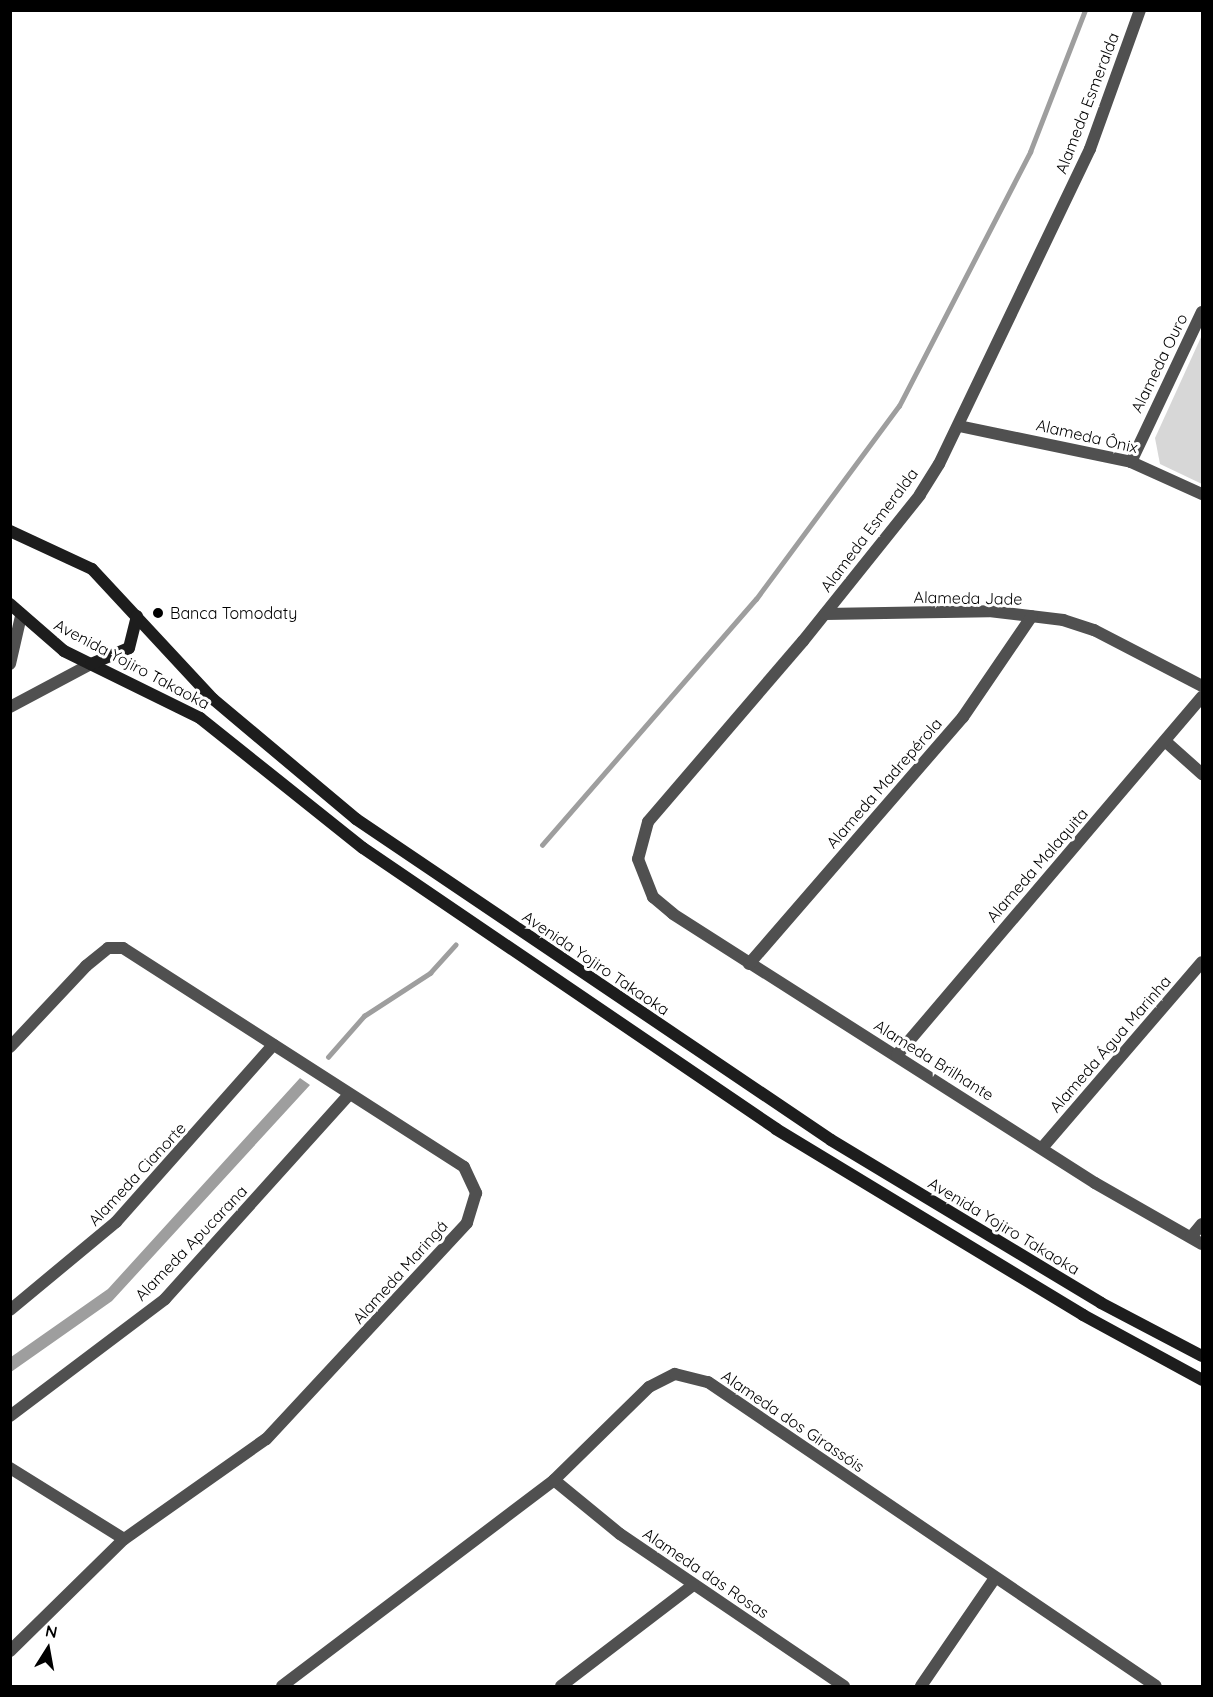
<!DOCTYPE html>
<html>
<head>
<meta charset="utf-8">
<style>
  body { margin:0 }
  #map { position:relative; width:1213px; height:1697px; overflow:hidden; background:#fff; font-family:Quicksand,sans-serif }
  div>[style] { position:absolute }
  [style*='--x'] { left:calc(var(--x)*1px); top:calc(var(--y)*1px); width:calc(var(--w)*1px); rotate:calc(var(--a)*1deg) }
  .green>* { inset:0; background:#d7d7d7 }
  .water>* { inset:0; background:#9e9e9e }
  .stream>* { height:4.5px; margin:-2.25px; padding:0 2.25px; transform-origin:2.25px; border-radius:2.25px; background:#9e9e9e }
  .street>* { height:12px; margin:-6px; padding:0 6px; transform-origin:6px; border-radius:6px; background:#505050 }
  .secondary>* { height:12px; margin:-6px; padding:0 6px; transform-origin:6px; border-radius:6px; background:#1d1d1d }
  .dots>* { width:16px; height:16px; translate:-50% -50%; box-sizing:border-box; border:3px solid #fff; border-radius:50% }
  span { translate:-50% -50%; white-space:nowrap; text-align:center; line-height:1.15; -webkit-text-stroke:6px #fff; paint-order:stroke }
  .street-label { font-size:16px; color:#000 }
  .poi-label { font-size:16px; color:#000 }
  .left { translate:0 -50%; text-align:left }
  .frame { position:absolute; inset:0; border:12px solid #000; pointer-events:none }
  .north { position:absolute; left:18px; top:1619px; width:60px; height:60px; -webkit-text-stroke:4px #fff; paint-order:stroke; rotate:11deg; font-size:16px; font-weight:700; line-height:24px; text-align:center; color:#000 }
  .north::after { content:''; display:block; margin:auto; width:21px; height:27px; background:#000; clip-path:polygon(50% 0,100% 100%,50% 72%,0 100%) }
</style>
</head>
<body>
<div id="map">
  <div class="green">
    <div style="clip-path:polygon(1202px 335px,1202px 484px,1160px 464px,1155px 438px)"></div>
  </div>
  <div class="water">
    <div style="clip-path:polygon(300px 1078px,310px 1085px,112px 1301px,11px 1372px,11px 1357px,108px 1289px)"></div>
  </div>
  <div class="stream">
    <div style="--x:542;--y:845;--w:326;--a:-49"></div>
    <div style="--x:756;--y:599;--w:240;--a:-53.5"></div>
    <div style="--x:899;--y:406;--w:286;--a:-62.7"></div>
    <div style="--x:1030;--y:152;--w:152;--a:-68.8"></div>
    <div style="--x:328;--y:1057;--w:55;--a:-48.7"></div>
    <div style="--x:364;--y:1016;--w:79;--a:-33.1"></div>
    <div style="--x:430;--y:973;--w:38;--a:-48"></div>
  </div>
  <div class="street">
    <div style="--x:1140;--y:10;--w:148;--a:109.8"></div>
    <div style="--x:1090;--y:149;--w:349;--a:115.6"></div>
    <div style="--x:939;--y:464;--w:36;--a:122"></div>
    <div style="--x:920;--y:495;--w:187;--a:128.7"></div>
    <div style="--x:803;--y:641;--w:238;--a:130.6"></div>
    <div style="--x:648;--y:822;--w:38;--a:105"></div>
    <div style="--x:638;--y:859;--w:41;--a:68.5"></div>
    <div style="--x:653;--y:897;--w:26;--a:40"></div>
    <div style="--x:673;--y:914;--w:500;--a:32.52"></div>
    <div style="--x:1095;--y:1183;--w:123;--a:29.7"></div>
    <div style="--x:959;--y:426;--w:176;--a:11.8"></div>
    <div style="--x:1131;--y:462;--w:78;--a:24.3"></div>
    <div style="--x:1131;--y:462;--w:166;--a:-64.7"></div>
    <div style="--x:825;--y:614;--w:164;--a:-1"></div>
    <div style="--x:989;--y:611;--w:75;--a:6.9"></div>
    <div style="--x:1063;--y:620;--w:33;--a:18"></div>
    <div style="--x:1094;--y:630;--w:122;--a:27.4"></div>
    <div style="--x:10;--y:664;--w:49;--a:-77.1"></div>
    <div style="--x:10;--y:707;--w:92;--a:-28"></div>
    <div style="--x:1165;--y:741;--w:50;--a:41.7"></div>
    <div style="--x:749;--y:964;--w:327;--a:-49.1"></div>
    <div style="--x:963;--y:717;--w:122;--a:-55.7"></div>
    <div style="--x:10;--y:1047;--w:111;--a:-46.8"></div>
    <div style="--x:86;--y:966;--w:28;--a:-39"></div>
    <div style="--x:108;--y:948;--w:15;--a:0"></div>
    <div style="--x:123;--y:948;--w:405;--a:32.7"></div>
    <div style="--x:464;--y:1167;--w:29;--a:65"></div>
    <div style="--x:476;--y:1193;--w:31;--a:107"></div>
    <div style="--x:467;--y:1223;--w:295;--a:132.9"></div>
    <div style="--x:266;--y:1439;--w:174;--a:144.8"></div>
    <div style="--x:124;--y:1539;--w:160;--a:135.5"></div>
    <div style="--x:897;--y:1055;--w:470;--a:-49.6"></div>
    <div style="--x:1042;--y:1148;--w:245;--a:-49.3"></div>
    <div style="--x:1191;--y:1237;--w:17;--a:-50"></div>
    <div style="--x:10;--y:1310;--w:138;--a:-39.7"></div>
    <div style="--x:116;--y:1222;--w:237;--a:-48.4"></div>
    <div style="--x:10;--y:1416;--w:194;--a:-37"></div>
    <div style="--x:165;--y:1299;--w:275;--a:-48"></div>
    <div style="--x:10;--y:1468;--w:134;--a:31.9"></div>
    <div style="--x:554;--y:1480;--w:85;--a:39.3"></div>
    <div style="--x:620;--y:1534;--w:271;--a:34.2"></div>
    <div style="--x:282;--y:1686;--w:341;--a:-37.1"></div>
    <div style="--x:554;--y:1480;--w:133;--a:-44.4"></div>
    <div style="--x:649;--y:1387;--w:29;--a:-27"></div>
    <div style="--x:675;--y:1374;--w:34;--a:14"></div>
    <div style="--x:708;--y:1382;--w:541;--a:34.16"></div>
    <div style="--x:561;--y:1686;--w:166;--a:-37.4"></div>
    <div style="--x:921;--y:1686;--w:131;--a:-55.6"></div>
  </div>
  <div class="secondary">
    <div style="--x:10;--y:531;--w:90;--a:24.9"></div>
    <div style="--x:92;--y:569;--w:178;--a:47.1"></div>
    <div style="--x:213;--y:699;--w:187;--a:40"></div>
    <div style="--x:356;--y:819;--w:573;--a:34.05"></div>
    <div style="--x:831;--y:1140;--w:315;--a:31.1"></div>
    <div style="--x:1101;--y:1303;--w:114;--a:27.7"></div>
    <div style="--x:10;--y:604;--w:72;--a:41"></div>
    <div style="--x:64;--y:651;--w:152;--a:26.2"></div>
    <div style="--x:200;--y:718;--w:208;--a:38.6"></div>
    <div style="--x:363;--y:848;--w:500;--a:34.2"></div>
    <div style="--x:776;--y:1129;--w:359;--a:31.2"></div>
    <div style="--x:1083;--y:1315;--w:136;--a:28.6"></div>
    <div style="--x:91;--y:664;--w:41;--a:-22.8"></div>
    <div style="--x:129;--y:648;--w:33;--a:-76"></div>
  </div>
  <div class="dots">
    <div style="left:158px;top:613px;background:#000"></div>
  </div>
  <div class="street-label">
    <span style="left:1087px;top:103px;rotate:-69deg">Alameda Esmeralda</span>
    <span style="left:1159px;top:363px;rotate:-64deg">Alameda Ouro</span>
    <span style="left:1087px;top:436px;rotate:13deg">Alameda Ônix</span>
    <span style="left:869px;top:530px;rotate:-53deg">Alameda Esmeralda</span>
    <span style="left:968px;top:598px;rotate:1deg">Alameda Jade</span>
    <span style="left:132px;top:664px;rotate:28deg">Avenida Yojiro Takaoka</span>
    <span style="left:884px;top:783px;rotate:-49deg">Alameda Madrepérola</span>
    <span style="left:1037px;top:865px;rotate:-49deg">Alameda Malaquita</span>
    <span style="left:596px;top:963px;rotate:34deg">Avenida Yojiro Takaoka</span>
    <span style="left:1110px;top:1044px;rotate:-49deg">Alameda Água Marinha</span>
    <span style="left:934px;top:1060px;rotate:32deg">Alameda Brilhante</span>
    <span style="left:137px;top:1174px;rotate:-47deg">Alameda Cianorte</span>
    <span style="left:1004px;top:1226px;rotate:31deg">Avenida Yojiro Takaoka</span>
    <span style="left:191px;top:1243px;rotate:-46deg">Alameda Apucarana</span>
    <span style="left:400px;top:1272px;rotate:-48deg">Alameda Maringá</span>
    <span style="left:793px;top:1421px;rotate:34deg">Alameda dos Girassóis</span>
    <span style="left:706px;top:1573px;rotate:34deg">Alameda das Rosas</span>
  </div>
  <div class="poi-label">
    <span class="left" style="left:170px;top:613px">Banca Tomodaty</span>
  </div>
  <div class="frame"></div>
  <div class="north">N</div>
</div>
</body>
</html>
